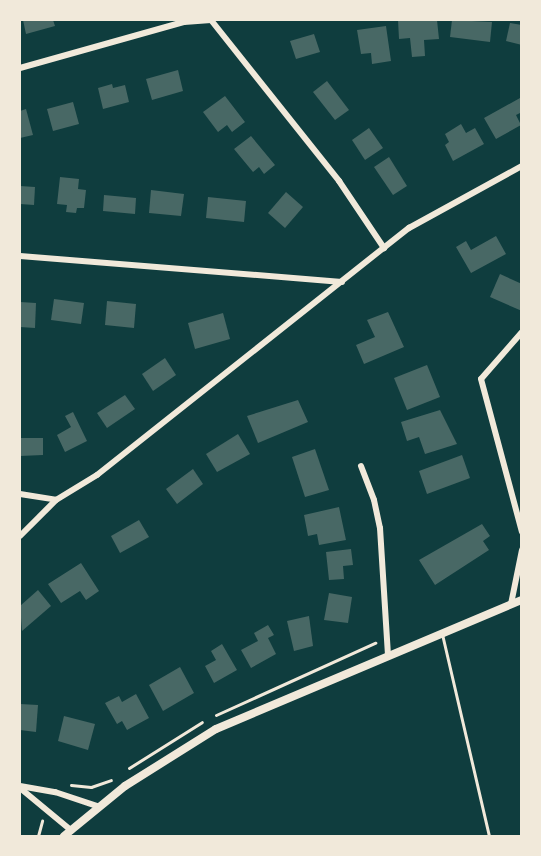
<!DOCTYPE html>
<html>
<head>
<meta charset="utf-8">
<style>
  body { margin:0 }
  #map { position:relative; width:541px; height:856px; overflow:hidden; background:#0f3d3e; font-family:Commissioner,sans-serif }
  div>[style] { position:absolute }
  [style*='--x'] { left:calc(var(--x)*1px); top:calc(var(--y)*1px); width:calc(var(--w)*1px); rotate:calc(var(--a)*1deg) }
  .building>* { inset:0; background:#486865 }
  .path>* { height:3px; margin:-1.5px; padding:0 1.5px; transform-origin:1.5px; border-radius:1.5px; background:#f1e9da }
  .service>* { height:3px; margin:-1.5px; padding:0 1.5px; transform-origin:1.5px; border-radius:1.5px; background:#f1e9da }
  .minor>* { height:6px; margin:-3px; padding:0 3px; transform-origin:3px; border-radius:3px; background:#f1e9da }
  .tertiary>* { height:8px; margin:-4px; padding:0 4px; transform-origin:4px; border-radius:4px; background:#f1e9da }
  span { translate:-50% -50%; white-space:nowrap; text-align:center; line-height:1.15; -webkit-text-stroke:6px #f1e9da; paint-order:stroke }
  .frame { position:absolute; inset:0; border:21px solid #f1e9da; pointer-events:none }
</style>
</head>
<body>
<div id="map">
  <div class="building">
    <div style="clip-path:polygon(23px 20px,53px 20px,55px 26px,26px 34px)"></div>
    <div style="clip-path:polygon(398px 20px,437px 20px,439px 39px,424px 40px,425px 56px,412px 57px,410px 38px,399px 39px)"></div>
    <div style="clip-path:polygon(452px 20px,492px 22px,490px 42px,450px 37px)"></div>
    <div style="clip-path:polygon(510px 23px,522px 25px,522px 45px,506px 41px)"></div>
    <div style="clip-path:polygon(386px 26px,391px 61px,372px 64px,371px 53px,361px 54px,357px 30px)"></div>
    <div style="clip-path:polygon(314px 34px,320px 52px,296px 59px,290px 41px)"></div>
    <div style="clip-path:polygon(178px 70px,183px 91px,152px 100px,146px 79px)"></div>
    <div style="clip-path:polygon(327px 81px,349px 110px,335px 120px,313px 92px)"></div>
    <div style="clip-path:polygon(112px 84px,113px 88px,125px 85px,129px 102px,103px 109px,98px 88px)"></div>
    <div style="clip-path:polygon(225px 96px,245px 122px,232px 132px,227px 125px,218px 132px,203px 112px)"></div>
    <div style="clip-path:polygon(520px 98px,522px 112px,516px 115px,521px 125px,496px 139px,484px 118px)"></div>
    <div style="clip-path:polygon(73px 102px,79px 124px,53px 131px,47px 109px)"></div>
    <div style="clip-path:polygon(26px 109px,33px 135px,20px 138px,20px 111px)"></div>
    <div style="clip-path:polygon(461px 124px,466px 133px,475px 128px,484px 144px,453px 161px,445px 145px,449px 142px,445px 134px)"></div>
    <div style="clip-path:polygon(369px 128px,383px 148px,365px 160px,352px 140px)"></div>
    <div style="clip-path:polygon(251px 136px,275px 165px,264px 174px,259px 167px,253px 172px,234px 149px)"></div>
    <div style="clip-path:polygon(389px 157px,407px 186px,393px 195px,374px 167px)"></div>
    <div style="clip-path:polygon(60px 177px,79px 179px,78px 189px,86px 190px,84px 208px,77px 208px,76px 213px,66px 212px,67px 205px,57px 204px)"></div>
    <div style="clip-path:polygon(20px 186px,35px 187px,34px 205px,20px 204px)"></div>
    <div style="clip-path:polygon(151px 190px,184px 194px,181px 216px,149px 213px)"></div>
    <div style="clip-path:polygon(286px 192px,303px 207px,285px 228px,268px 213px)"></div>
    <div style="clip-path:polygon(104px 195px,136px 198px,135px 214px,103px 211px)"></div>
    <div style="clip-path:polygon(208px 197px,246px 201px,244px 222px,206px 218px)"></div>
    <div style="clip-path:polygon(496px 236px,506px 254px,471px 273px,456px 247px,466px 241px,471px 250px)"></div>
    <div style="clip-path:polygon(500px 274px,522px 284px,522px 311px,490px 297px)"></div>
    <div style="clip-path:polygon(54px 299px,84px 303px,81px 324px,51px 320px)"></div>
    <div style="clip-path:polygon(107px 301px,136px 304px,134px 328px,105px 325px)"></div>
    <div style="clip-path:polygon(20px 302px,36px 303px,35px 328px,20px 327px)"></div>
    <div style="clip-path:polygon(388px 312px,404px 347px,364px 364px,356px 345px,375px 337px,367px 320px)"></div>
    <div style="clip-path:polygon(223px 313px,230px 339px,195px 349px,188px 323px)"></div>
    <div style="clip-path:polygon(165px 358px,176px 375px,153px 391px,142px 374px)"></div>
    <div style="clip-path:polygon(427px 365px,440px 397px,407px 410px,394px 378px)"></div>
    <div style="clip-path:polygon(125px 395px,135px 409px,107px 428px,97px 413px)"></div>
    <div style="clip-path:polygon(298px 400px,308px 422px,258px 443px,247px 416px)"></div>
    <div style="clip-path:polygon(440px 410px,457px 444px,425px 454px,419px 437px,407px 441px,401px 422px)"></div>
    <div style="clip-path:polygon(73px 412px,87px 441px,65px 452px,57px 435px,71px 427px,65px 416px)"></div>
    <div style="clip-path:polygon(238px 434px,250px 454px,217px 472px,206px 454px)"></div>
    <div style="clip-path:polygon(20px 438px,43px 438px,43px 455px,20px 456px)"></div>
    <div style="clip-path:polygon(315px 449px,329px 490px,305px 497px,292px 457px)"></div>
    <div style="clip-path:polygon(462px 455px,470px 478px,427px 494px,419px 471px)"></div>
    <div style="clip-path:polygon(193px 469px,203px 484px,177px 504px,166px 489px)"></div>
    <div style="clip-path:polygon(339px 507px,346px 540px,319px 545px,317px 534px,308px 536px,304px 515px)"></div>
    <div style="clip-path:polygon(139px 520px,149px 537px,120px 553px,111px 536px)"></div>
    <div style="clip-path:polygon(482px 524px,490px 536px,483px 541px,489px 550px,435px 585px,419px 560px)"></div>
    <div style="clip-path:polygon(351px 549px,353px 565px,343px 566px,344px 579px,329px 580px,326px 552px)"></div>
    <div style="clip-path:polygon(81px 563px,99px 591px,86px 600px,80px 591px,61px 603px,48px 584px)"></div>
    <div style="clip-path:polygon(38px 590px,51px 606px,22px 631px,20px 606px)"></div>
    <div style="clip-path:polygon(329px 593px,352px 597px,348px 623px,324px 620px)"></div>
    <div style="clip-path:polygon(309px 616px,313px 646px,294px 651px,287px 621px)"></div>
    <div style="clip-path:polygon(268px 625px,274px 635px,268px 638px,276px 654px,251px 668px,241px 650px,258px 641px,254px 633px)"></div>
    <div style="clip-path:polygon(222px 644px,237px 670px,214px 683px,205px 666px,216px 660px,211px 651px)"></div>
    <div style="clip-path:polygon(180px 667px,194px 693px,163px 711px,149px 685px)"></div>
    <div style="clip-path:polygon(136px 694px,149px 718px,127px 730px,122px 721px,117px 724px,105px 703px,119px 696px,122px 702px)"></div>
    <div style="clip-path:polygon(20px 704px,38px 705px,36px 732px,20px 730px)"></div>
    <div style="clip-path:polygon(64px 716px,95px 724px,88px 750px,58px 741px)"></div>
  </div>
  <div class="path">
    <div style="--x:216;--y:715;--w:175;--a:-24.4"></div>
    <div style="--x:129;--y:768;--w:86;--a:-32.2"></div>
    <div style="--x:71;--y:785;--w:20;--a:6"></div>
    <div style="--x:91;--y:787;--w:21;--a:-19"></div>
    <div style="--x:38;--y:836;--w:16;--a:-75"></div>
  </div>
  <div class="service">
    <div style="--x:442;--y:634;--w:207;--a:76.9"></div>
  </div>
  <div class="minor">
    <div style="--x:211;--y:20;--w:206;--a:51.5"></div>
    <div style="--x:339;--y:181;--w:81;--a:56.1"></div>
    <div style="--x:20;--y:68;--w:170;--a:-15.7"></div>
    <div style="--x:184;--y:22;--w:27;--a:-4"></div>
    <div style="--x:20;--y:256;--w:323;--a:4.6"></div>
    <div style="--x:522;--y:332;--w:62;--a:131.1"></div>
    <div style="--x:481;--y:379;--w:158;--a:75"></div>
    <div style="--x:361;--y:466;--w:36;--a:69"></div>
    <div style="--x:374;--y:500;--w:29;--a:78"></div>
    <div style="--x:380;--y:528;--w:128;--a:86.4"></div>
    <div style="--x:20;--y:494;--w:36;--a:9"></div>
    <div style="--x:20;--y:536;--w:51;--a:-45"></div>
    <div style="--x:56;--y:500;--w:48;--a:-31.4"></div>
    <div style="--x:97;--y:475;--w:398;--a:-38.4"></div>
    <div style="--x:409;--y:228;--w:129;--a:-28.8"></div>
    <div style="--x:511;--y:604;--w:55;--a:-78.5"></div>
    <div style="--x:20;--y:786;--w:36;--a:10"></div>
    <div style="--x:55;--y:792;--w:47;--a:18.4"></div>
    <div style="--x:20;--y:788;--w:67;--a:39.6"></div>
  </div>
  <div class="tertiary">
    <div style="--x:64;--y:836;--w:79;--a:-39.3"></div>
    <div style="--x:125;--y:786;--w:107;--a:-32.1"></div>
    <div style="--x:216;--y:729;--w:332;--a:-22.9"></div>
  </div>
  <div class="frame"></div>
</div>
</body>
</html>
